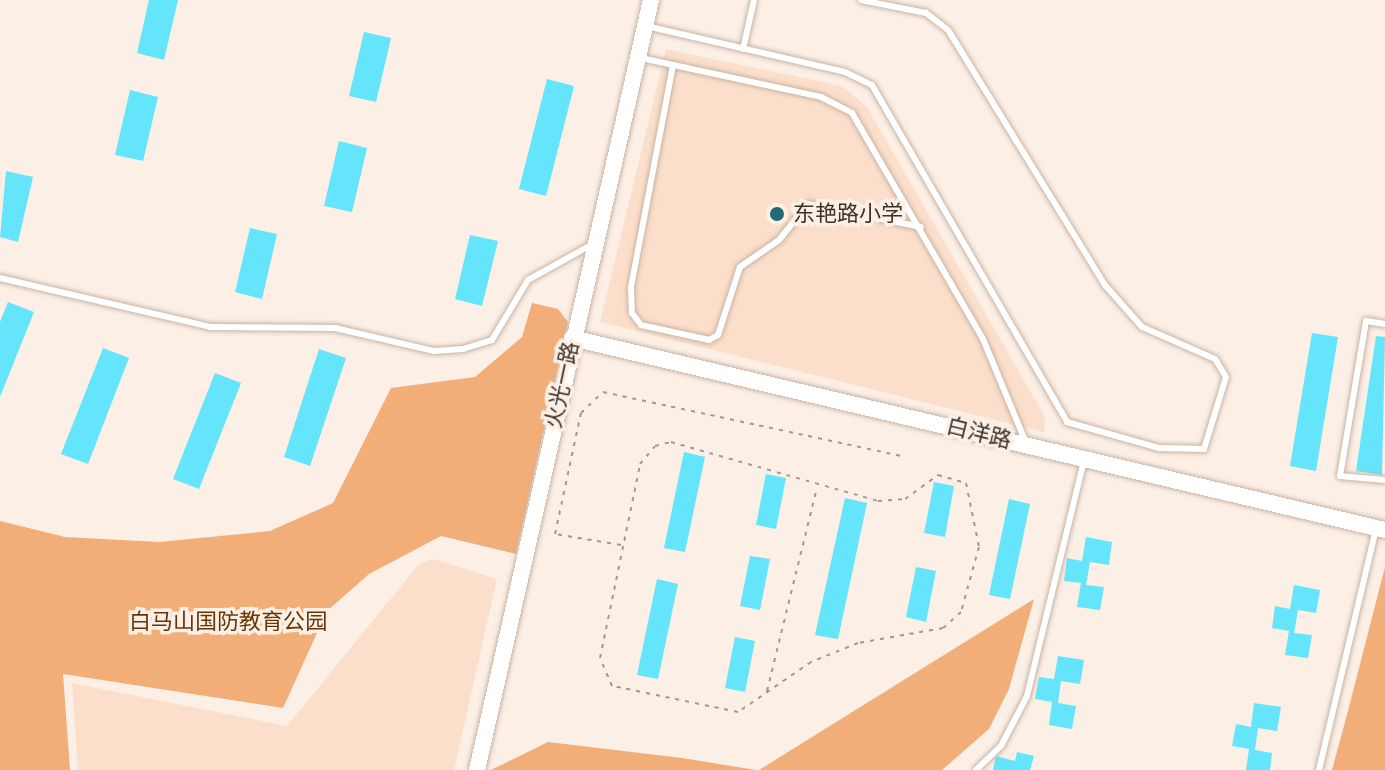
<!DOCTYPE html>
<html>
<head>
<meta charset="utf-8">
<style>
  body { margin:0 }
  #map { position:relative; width:1385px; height:770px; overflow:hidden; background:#fcefe5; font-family:"PT Sans","Noto Sans SC",sans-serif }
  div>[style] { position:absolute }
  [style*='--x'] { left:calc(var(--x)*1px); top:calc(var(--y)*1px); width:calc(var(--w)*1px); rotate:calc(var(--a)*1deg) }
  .built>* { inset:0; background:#fbdfca }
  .green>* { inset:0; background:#f1ae78 }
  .building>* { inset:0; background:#64e5fb }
  .path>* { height:2px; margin-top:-1px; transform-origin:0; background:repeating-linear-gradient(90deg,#a49991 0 4px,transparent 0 10px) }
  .roads { filter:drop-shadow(0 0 2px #c9b4a5) drop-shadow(0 0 2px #c9b4a5) }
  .service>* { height:6px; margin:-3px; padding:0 3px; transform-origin:3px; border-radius:3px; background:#fff }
  .tertiary>* { height:16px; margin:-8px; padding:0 8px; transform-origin:8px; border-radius:8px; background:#fff }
  .dots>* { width:22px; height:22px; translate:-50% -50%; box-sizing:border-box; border:4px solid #fcefe5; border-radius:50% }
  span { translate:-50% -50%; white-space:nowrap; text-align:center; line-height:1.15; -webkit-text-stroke:7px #fcefe5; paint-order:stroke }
  .poi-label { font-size:22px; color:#3b322c }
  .left { translate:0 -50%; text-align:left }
  .street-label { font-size:22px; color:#3b322c }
  .park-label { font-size:22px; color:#663604 }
</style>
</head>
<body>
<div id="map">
  <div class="built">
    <div style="clip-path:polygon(666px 49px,842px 86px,867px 107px,1045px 417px,1044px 432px,600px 322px)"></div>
    <div style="clip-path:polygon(433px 559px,497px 579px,454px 770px,78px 770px,72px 683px,287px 726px,419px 564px)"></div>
  </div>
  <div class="green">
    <div style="clip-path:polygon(532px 303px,558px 309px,568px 322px,516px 554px,441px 536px,369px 574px,327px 611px,283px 708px,63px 674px,70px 770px,0 770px,0 521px,65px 537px,159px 542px,270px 531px,333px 503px,391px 388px,475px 377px,522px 337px)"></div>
    <div style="clip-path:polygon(1385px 567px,1385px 770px,1332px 770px,1349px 707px)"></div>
    <div style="clip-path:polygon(1034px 599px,1009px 689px,989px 729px,942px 770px,759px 770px)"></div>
    <div style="clip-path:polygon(548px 742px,682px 758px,756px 770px,491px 770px)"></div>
  </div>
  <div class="building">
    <div style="clip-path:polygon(149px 0,178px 0,164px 60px,137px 53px)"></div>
    <div style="clip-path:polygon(364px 32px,391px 38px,376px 102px,349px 96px)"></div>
    <div style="clip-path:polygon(547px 79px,574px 86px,546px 196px,519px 189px)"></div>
    <div style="clip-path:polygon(130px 90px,158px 97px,143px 161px,115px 155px)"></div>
    <div style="clip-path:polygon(339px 141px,367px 148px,352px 212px,324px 206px)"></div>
    <div style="clip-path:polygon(6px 171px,33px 177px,18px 242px,0 237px)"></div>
    <div style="clip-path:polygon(250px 228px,277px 234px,262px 299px,235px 292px)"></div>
    <div style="clip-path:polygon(470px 235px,498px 241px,482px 306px,455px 299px)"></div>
    <div style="clip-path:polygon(8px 302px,34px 312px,0 397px,0 322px)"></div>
    <div style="clip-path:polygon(1312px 333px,1338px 337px,1316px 471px,1290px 466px)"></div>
    <div style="clip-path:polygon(1376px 336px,1385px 337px,1382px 475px,1356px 471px)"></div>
    <div style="clip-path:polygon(103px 348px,129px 358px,88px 464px,61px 454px)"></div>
    <div style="clip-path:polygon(319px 349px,346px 358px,310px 466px,284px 457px)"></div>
    <div style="clip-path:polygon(215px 373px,241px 383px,199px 489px,173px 479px)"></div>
    <div style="clip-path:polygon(684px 452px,705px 457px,685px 552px,664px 548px)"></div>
    <div style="clip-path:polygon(766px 474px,786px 478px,776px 529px,756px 525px)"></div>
    <div style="clip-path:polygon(934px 482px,954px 486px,945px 537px,924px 533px)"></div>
    <div style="clip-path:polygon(845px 498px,867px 503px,838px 639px,815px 635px)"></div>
    <div style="clip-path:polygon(1009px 499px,1030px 504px,1010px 599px,989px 595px)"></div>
    <div style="clip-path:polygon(1086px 537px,1112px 542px,1109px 565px,1090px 562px,1086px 585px,1104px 587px,1100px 610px,1077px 607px,1081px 583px,1064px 581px,1067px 558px,1082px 561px)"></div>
    <div style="clip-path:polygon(750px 556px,770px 559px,760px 610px,740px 606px)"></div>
    <div style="clip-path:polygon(916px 567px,936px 571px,926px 622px,906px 617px)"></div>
    <div style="clip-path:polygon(657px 579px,678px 584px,658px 679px,637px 675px)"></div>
    <div style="clip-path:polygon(1294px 585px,1320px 590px,1316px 613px,1298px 610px,1294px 633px,1312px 635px,1308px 658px,1285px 655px,1289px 631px,1272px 628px,1275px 606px,1290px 609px)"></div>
    <div style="clip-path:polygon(735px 637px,755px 641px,745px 692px,725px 688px)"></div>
    <div style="clip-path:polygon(1058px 656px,1084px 660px,1080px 684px,1061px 681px,1058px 703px,1076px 706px,1072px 729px,1049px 725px,1052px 702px,1035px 699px,1039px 677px,1054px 679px)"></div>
    <div style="clip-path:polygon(1254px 703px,1281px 707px,1277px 731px,1258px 728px,1255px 750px,1272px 753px,1270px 770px,1246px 770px,1249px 749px,1232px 746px,1236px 724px,1251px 727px)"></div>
    <div style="clip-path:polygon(1017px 752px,1034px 756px,1030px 770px,993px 770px,996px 756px,1015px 761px)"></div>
  </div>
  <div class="path">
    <div style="--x:671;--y:442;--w:215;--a:15.9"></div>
    <div style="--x:878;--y:501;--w:27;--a:-4"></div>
    <div style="--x:905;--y:499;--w:41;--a:-36"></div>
    <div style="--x:938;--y:475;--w:29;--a:16"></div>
    <div style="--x:966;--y:483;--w:65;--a:78.5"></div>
    <div style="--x:979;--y:547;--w:67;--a:105.5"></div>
    <div style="--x:961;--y:612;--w:24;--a:138"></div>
    <div style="--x:943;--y:628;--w:86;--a:170"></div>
    <div style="--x:858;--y:643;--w:51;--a:158"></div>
    <div style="--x:811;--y:662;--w:88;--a:145.6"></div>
    <div style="--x:738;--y:712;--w:129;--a:-168.3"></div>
    <div style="--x:612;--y:686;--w:30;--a:-113"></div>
    <div style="--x:600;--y:658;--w:198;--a:-78.3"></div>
    <div style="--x:640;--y:464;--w:23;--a:-50"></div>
    <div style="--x:655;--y:446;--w:16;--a:-14"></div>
    <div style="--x:621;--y:545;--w:67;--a:-170.5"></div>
    <div style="--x:555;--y:534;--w:124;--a:-77.9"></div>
    <div style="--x:581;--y:413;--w:30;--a:-44"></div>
    <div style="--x:603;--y:392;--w:305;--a:12.1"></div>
    <div style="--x:767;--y:691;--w:209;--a:-76.2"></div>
  </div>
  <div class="roads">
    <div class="service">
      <div style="--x:646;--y:26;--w:204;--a:13"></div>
      <div style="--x:845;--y:72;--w:30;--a:26"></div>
      <div style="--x:872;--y:85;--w:389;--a:59.9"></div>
      <div style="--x:1067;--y:422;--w:96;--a:15.8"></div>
      <div style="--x:1159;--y:448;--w:45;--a:1.3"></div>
      <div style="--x:1204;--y:449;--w:75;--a:-73"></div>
      <div style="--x:1226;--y:377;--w:21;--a:-121"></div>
      <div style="--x:1215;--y:359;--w:80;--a:-156.3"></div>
      <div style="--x:1142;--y:327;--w:56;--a:-131.4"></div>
      <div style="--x:1105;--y:285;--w:299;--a:-121.6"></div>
      <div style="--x:948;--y:30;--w:28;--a:-142"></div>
      <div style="--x:926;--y:13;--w:66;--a:-168.7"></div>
      <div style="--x:743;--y:49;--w:50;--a:-77.3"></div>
      <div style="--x:641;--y:58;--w:184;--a:12.2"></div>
      <div style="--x:821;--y:97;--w:35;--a:27"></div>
      <div style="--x:852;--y:113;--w:261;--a:59.9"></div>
      <div style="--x:983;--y:339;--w:113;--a:67.5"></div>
      <div style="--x:673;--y:65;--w:227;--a:100.7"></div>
      <div style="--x:631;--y:288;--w:25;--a:88"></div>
      <div style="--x:632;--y:313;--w:15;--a:53"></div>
      <div style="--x:641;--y:325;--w:70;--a:12.4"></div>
      <div style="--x:709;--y:340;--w:10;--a:-29"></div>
      <div style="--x:718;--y:335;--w:71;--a:-72.1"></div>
      <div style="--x:740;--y:267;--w:47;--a:-34.7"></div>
      <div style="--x:779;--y:240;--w:46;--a:-51.1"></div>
      <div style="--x:808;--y:204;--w:115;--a:11.5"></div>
      <div style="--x:0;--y:278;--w:217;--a:13.1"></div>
      <div style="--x:211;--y:327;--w:124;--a:0.5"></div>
      <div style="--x:335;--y:328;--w:102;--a:13.1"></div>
      <div style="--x:434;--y:351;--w:29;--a:-4"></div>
      <div style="--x:463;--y:349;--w:30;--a:-17"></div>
      <div style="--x:492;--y:340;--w:70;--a:-59"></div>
      <div style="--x:528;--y:280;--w:74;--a:-29"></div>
      <div style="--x:1385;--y:324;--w:19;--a:-171"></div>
      <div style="--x:1366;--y:321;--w:157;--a:99.5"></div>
      <div style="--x:1340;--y:476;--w:45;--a:5.1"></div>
      <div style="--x:976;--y:770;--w:35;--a:-44"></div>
      <div style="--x:1001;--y:746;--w:56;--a:-62.5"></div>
      <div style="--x:1027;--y:696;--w:243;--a:-76.4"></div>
      <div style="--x:1319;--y:770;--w:249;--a:-76.7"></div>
    </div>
    <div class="tertiary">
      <div style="--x:572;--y:338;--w:835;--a:13.29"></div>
      <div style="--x:477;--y:770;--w:789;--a:-77.27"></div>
    </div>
  </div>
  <div class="dots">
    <div style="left:777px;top:214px;background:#216a76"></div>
  </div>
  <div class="poi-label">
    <span class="left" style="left:793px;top:214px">东艳路小学</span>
  </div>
  <div class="street-label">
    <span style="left:562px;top:385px;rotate:-78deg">火光一路</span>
    <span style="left:979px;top:433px;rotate:14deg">白洋路</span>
  </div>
  <div class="park-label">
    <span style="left:228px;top:622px">白马山国防教育公园</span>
  </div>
</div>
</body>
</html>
